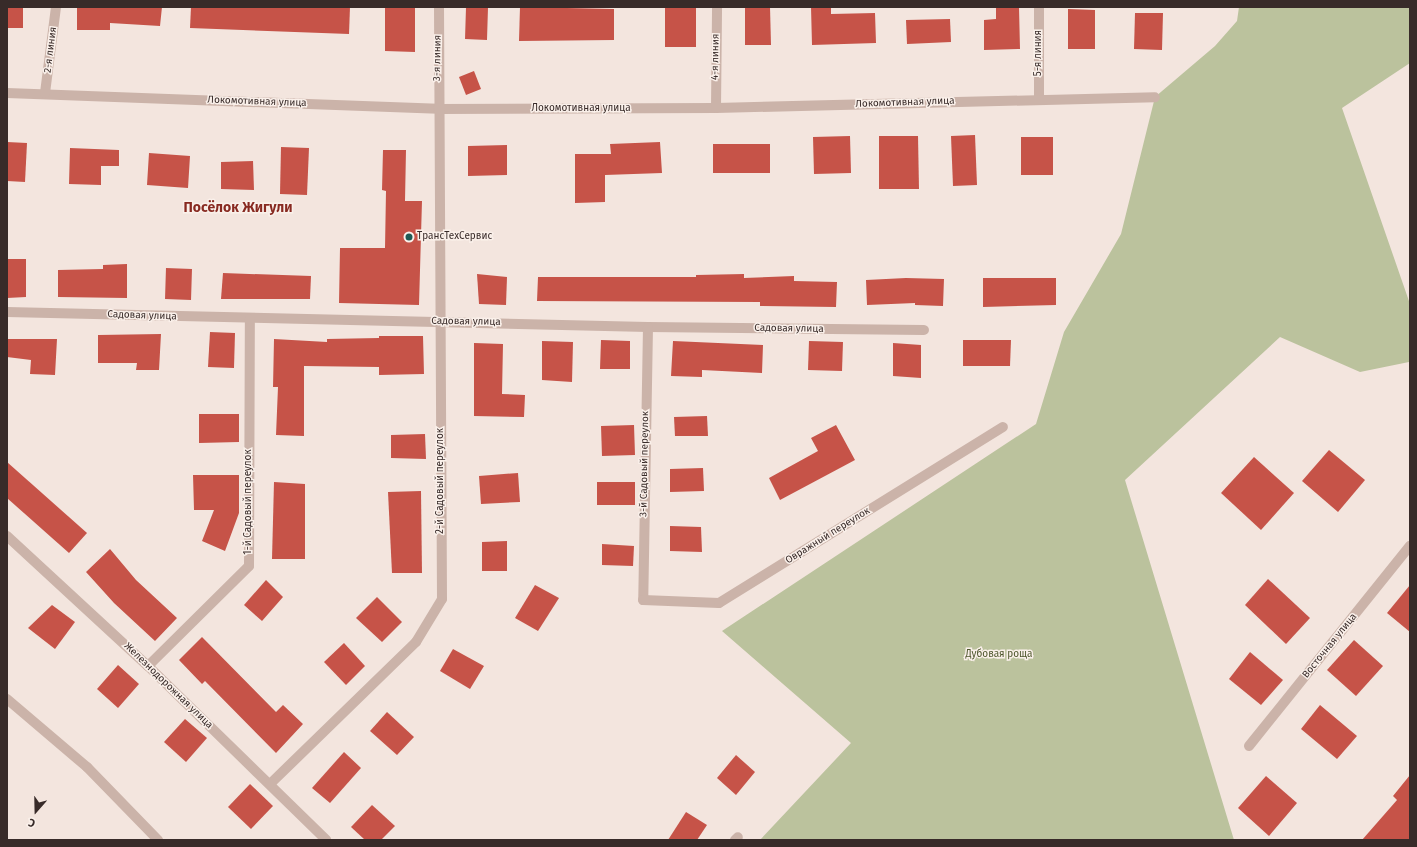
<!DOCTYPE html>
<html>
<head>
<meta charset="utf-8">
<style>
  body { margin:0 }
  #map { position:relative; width:1417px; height:847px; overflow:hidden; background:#f3e5de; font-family:"Fira Sans",sans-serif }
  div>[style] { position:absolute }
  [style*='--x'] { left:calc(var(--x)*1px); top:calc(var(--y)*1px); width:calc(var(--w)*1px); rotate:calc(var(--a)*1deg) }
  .green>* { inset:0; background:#bbc29d }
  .building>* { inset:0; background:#c65348 }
  .minor>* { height:10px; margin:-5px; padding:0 5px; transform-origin:5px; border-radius:5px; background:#cbb3a9 }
  .tertiary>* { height:10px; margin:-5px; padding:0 5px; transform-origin:5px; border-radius:5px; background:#cbb3a9 }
  .dots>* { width:11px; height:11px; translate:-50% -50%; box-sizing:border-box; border:2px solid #faf0ea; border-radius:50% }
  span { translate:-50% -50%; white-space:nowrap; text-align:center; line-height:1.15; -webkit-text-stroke:3px #faf0ea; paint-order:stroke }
  .street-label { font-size:10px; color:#382b29 }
  .poi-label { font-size:10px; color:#382b29 }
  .left { translate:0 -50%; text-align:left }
  .park-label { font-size:10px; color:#4e572d }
  .district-label { font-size:14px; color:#882a21; font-weight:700 }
  .frame { position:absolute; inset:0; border:8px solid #382b29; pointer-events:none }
  .north { position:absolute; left:16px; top:791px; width:40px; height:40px; -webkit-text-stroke:3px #faf0ea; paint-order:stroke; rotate:200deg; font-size:11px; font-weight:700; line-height:16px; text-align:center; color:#382b29 }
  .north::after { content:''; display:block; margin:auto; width:14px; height:18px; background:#382b29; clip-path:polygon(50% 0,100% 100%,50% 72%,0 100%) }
</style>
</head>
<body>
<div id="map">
  <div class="green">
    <div style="clip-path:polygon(1239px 7px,1410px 7px,1410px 63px,1342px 108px,1410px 304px,1410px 356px,1409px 362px,1360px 372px,1280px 337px,1125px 480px,1234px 840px,760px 840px,851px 743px,722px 631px,1036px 424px,1064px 332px,1121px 234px,1155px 97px,1215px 46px,1237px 21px)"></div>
  </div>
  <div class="building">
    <div style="clip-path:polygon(7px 7px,23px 7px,23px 28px,7px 28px)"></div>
    <div style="clip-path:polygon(77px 7px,162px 7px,160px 26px,110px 23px,110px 30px,77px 30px)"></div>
    <div style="clip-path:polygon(191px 7px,350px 7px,349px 34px,190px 28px)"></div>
    <div style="clip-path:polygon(466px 7px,488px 7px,487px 40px,465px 39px)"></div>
    <div style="clip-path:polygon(520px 7px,614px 9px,614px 40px,519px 41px)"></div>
    <div style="clip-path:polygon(665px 7px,696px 7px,696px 47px,665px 47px)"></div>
    <div style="clip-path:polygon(745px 7px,770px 7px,771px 45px,745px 45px)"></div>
    <div style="clip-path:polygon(811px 7px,831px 7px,831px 14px,875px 13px,876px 43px,812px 45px)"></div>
    <div style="clip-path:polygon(996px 7px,1019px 7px,1020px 49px,984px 50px,984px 20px,996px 19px)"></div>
    <div style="clip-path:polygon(385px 8px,415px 8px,415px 52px,385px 51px)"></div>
    <div style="clip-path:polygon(1068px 9px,1095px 10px,1095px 49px,1068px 49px)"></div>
    <div style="clip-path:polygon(1135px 13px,1163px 13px,1162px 50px,1134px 49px)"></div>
    <div style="clip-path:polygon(950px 19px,951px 42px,907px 44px,906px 20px)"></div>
    <div style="clip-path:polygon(474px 71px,481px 89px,466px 95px,459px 77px)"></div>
    <div style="clip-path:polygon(975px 135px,977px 185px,953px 186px,951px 136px)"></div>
    <div style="clip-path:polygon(850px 136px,851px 173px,814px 174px,813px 137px)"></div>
    <div style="clip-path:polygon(879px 136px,918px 136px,919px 189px,879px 189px)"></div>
    <div style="clip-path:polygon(1021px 137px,1053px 137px,1053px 175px,1021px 175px)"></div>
    <div style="clip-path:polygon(7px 142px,27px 143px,25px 182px,7px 181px)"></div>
    <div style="clip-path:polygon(660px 142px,662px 173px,605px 175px,605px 202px,575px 203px,575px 154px,611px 154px,610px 144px)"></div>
    <div style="clip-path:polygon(713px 144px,770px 144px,770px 173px,713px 173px)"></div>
    <div style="clip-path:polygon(507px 145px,507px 175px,468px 176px,468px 146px)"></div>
    <div style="clip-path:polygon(281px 147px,309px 148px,307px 195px,280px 194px)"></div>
    <div style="clip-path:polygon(70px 148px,119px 150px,119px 166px,101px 166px,101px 185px,69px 184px)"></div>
    <div style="clip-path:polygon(383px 150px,406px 150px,405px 201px,422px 201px,419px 305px,339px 303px,340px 248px,385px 248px,386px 191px,382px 190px)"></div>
    <div style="clip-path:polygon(149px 153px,190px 156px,188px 188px,147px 185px)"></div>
    <div style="clip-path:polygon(253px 161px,254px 190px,221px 189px,221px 162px)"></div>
    <div style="clip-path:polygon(7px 259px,26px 259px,26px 297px,7px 298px)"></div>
    <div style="clip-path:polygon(127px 264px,127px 298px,58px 297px,58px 270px,103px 269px,103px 265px)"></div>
    <div style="clip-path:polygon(166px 268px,192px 269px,191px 300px,165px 299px)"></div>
    <div style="clip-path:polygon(223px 273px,311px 276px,310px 299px,221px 299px)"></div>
    <div style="clip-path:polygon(477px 274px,507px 277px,506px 305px,479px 304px)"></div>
    <div style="clip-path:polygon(744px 274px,744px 278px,794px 276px,794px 281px,837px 282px,836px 307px,760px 306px,760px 302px,537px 301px,538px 277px,696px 277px,696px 275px)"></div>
    <div style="clip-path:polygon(906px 278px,944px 279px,943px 306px,915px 305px,915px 303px,867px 305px,866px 280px)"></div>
    <div style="clip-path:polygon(983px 278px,1056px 278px,1056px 305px,983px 307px)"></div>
    <div style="clip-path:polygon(210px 332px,235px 333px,234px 368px,208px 367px)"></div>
    <div style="clip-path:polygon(161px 334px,159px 370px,136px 370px,137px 363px,98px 363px,98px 335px)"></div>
    <div style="clip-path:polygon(379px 336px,423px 336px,424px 374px,379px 375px,379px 367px,304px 366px,304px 436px,276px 435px,278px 387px,273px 387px,274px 339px,327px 342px,327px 339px,379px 338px)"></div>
    <div style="clip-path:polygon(7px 339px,57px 339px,55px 375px,30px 374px,31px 360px,7px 357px)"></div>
    <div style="clip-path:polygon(601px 340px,630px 341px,630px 369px,600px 369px)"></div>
    <div style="clip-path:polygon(963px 340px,1011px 340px,1010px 366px,963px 366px)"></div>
    <div style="clip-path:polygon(542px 341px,573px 342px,572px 382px,542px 380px)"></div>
    <div style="clip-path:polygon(673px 341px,763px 345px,762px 373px,702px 370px,702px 377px,671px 376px)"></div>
    <div style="clip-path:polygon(809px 341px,843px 342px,842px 371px,808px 370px)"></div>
    <div style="clip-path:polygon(474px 343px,503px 344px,502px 394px,525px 395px,524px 417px,474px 416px)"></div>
    <div style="clip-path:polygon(893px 343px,921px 345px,921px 378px,893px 376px)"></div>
    <div style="clip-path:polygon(199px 414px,239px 414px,239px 442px,199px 443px)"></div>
    <div style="clip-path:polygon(707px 416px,708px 436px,675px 436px,674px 417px)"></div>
    <div style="clip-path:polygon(634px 425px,635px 455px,602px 456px,601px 426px)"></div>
    <div style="clip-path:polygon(836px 425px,855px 460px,780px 500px,769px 478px,818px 451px,811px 438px)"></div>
    <div style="clip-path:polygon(425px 434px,426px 459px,391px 458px,391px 435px)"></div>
    <div style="clip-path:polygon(1329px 450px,1365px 480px,1338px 512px,1302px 481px)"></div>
    <div style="clip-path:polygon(1254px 457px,1294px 493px,1261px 530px,1221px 493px)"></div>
    <div style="clip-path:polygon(7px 462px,87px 533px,69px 553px,7px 498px)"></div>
    <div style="clip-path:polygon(703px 468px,704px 491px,670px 492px,670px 469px)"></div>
    <div style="clip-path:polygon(518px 473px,520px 502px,481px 504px,479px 476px)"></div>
    <div style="clip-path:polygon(193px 475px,239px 475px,239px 513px,225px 551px,202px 541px,214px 510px,194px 510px)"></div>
    <div style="clip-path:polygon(274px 482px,305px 484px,305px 559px,272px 559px)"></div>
    <div style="clip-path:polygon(597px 482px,635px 482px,635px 505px,597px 505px)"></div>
    <div style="clip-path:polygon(421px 491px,422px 573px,392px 573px,388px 492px)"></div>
    <div style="clip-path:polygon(670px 526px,701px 527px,702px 552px,670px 551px)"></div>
    <div style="clip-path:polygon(507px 541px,507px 571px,482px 571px,482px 542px)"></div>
    <div style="clip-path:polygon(602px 544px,634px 546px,633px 566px,602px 565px)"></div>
    <div style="clip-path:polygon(110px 549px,136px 580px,177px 618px,155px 641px,114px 603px,86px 572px)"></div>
    <div style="clip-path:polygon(1268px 579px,1310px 618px,1286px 644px,1245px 605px)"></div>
    <div style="clip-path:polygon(266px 580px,283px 597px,262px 621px,244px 605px)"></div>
    <div style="clip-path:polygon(535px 585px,559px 598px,538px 631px,515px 618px)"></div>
    <div style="clip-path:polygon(1410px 585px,1410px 632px,1387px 613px)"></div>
    <div style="clip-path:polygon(377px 597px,402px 622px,382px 642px,356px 618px)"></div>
    <div style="clip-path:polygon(52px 605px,75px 622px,55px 649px,28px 628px)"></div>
    <div style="clip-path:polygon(202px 637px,276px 712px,283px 705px,303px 724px,276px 753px,205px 681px,202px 684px,179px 660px)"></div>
    <div style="clip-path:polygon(1354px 640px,1383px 666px,1356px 696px,1327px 670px)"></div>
    <div style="clip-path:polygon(344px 643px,365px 666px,346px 685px,324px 662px)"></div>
    <div style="clip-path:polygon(453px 649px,484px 666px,470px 689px,440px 671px)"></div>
    <div style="clip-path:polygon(1250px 652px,1283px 680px,1261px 705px,1229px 679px)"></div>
    <div style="clip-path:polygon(118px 665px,139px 684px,118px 708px,97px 689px)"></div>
    <div style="clip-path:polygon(1320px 705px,1357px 736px,1337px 759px,1301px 729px)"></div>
    <div style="clip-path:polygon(387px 712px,414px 737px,397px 755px,370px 731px)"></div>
    <div style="clip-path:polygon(185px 719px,207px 738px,186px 762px,164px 742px)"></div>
    <div style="clip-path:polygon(344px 752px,361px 768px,330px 803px,312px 788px)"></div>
    <div style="clip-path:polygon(736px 755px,755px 772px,736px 795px,717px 778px)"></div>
    <div style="clip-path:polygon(1410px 775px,1410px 840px,1362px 840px,1397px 800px,1393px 796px)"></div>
    <div style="clip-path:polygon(1266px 776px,1297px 803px,1269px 836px,1238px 808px)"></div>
    <div style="clip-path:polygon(250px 784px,273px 806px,251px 829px,228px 807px)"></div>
    <div style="clip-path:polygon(372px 805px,395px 826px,381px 840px,365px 840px,351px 827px)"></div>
    <div style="clip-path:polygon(686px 812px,707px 825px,697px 840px,668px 840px)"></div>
  </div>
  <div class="minor">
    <div style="--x:1039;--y:7;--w:92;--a:90"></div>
    <div style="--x:7;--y:93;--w:431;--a:2.1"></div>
    <div style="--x:438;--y:109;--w:278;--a:-0.2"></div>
    <div style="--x:716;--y:108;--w:439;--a:-1.4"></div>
    <div style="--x:45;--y:93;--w:87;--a:-82.7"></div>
    <div style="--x:716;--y:108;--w:101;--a:-89.4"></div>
    <div style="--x:7;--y:312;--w:641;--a:1.34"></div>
    <div style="--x:648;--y:327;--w:276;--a:0.6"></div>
    <div style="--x:648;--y:327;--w:273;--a:91"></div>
    <div style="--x:643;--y:600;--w:76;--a:2.3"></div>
    <div style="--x:719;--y:603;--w:334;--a:-31.8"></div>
    <div style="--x:7;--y:536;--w:192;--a:42.7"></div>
    <div style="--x:148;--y:666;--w:249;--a:44.3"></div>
    <div style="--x:148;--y:666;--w:142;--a:-44.7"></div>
    <div style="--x:249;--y:566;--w:247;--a:-89.8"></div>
    <div style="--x:1249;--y:746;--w:257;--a:-51.2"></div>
    <div style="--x:270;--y:784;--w:204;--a:-44.2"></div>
    <div style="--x:416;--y:642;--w:50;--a:-58.8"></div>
    <div style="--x:442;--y:599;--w:592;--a:-90.29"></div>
    <div style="--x:735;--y:840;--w:4;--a:-45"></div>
  </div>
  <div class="tertiary">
    <div style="--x:7;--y:699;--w:105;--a:40.4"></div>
    <div style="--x:87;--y:767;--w:102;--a:45.8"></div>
  </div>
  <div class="dots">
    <div style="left:409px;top:237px;background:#1e5a55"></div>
  </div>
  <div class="street-label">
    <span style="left:51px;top:50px;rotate:-83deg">2-я линия</span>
    <span style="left:1039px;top:53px;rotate:-90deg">5-я линия</span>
    <span style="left:716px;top:57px;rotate:-89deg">4-я линия</span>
    <span style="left:438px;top:58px;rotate:-89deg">3-я линия</span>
    <span style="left:257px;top:102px;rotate:2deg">Локомотивная улица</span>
    <span style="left:905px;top:103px;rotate:-2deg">Локомотивная улица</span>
    <span style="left:581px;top:109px">Локомотивная улица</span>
    <span style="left:142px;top:316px;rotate:2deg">Садовая улица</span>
    <span style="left:466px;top:322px;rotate:1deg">Садовая улица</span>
    <span style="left:789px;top:329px;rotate:1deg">Садовая улица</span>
    <span style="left:645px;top:464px;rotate:-89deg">3-й Садовый переулок</span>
    <span style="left:441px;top:481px;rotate:-90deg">2-й Садовый переулок</span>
    <span style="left:249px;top:502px;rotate:-90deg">1-й Садовый переулок</span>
    <span style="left:828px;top:536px;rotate:-32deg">Овражный переулок</span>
    <span style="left:1330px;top:646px;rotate:-51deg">Восточная улица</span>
    <span style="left:168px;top:686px;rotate:44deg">Железнодорожная улица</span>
  </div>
  <div class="poi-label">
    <span class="left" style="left:417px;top:237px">ТрансТехСервис</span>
  </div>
  <div class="park-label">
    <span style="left:999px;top:655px">Дубовая роща</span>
  </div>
  <div class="district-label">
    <span style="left:238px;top:208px">Посёлок Жигули</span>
  </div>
  <div class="frame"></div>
  <div class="north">С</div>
</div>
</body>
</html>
